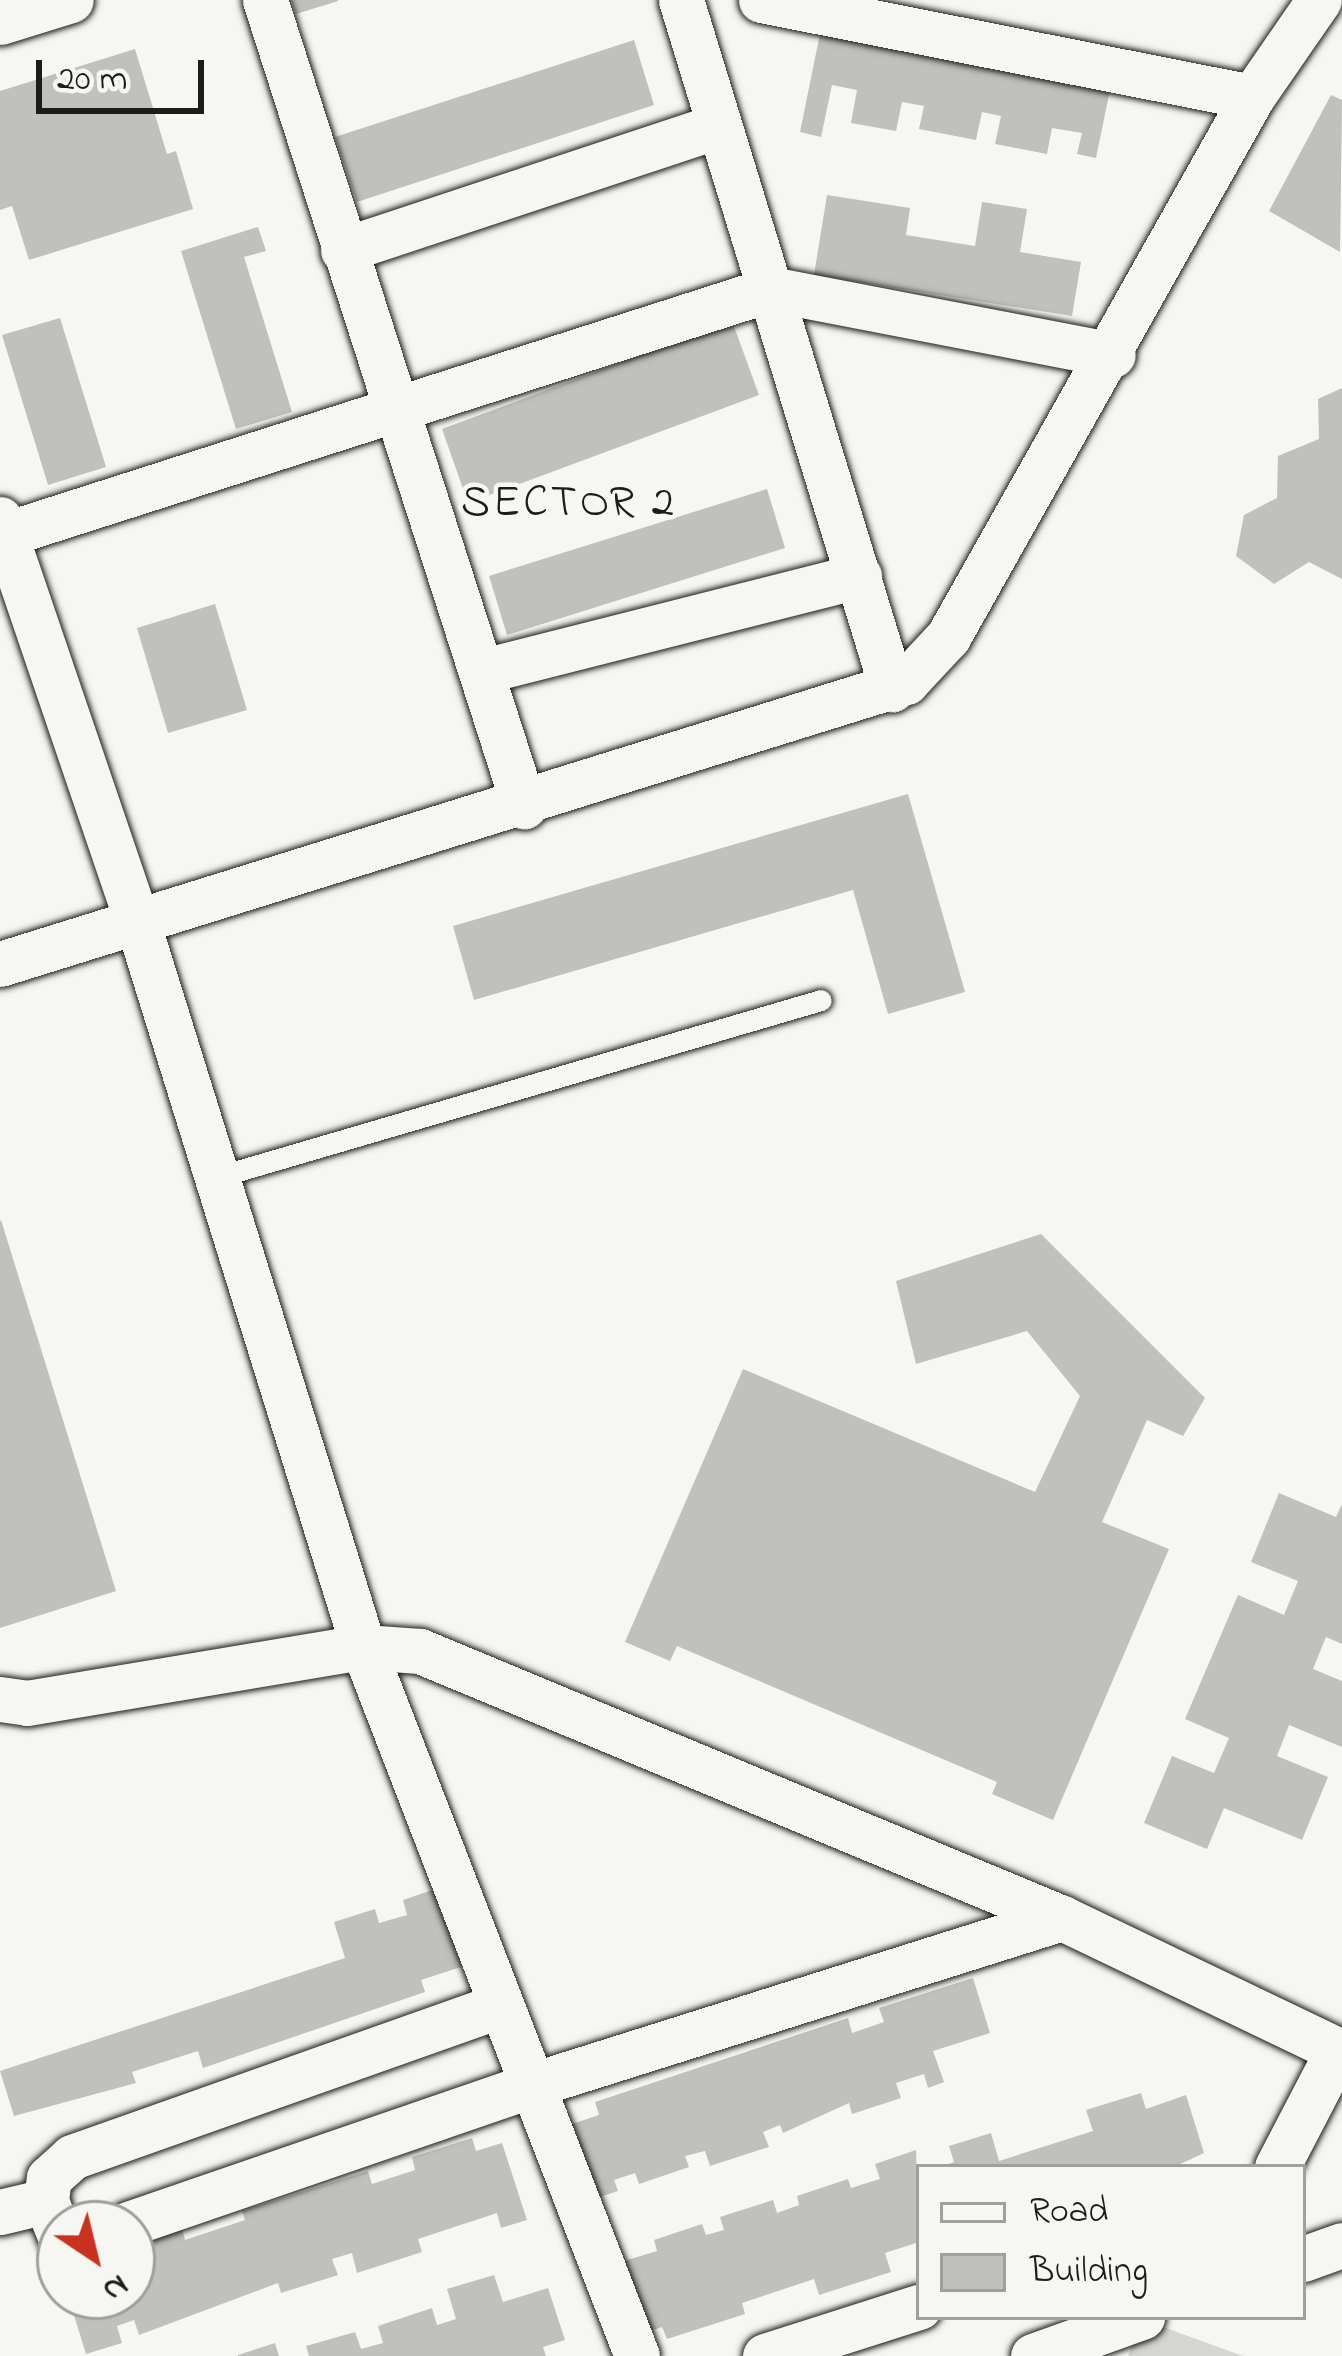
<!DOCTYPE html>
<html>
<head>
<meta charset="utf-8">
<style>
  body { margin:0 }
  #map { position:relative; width:1342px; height:2356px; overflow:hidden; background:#f6f6f2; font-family:"Indie Flower",sans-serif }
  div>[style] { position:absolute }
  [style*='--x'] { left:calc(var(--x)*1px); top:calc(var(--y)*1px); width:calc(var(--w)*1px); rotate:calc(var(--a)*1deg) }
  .green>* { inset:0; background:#d6d6d2 }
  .building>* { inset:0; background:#c0c0bd }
  .roads { filter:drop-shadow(0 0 3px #1c1c1c) drop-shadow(0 0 3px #1c1c1c) }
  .service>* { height:21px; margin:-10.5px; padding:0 10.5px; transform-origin:10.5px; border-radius:10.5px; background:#f6f6f2 }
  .minor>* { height:45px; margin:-22.5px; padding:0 22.5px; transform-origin:22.5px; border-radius:22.5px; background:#f6f6f2 }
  span { translate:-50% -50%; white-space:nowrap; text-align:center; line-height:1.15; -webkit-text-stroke:9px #f6f6f2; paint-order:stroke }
  .neighbourhood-label { font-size:45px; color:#1c1c1c; letter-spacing:3px }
  .legend { position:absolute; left:916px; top:2164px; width:390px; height:156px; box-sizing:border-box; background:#f6f6f2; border:3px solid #9f9f9c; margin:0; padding:15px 21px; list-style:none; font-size:36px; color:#1c1c1c }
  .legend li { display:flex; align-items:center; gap:24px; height:60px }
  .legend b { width:60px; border:3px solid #9f9f9c }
  .north { position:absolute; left:36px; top:2200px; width:120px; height:120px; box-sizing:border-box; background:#f6f6f2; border:3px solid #9f9f9c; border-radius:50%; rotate:145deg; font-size:33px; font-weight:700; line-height:48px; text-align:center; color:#1c1c1c }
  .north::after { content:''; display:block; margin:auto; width:42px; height:54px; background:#c8321e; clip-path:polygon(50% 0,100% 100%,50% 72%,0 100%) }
  .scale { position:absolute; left:36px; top:60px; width:168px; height:54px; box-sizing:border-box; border:6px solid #1c1c1c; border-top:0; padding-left:15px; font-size:36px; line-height:42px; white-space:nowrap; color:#1c1c1c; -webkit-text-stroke:9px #f6f6f2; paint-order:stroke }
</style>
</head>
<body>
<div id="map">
  <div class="green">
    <div style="clip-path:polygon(1141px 2319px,1243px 2356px,1128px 2356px)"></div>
  </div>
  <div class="building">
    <div style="clip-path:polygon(291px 0,338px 0,338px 1px,296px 14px)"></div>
    <div style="clip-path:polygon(823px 19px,1113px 75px,1096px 158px,1077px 154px,1082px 133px,1052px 128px,1047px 154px,995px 144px,1001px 116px,982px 112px,976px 140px,919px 129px,924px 106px,902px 102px,896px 131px,851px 123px,857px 90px,832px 85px,821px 137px,800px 132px)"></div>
    <div style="clip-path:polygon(634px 40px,654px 105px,357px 202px,335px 137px)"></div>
    <div style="clip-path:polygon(135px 49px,167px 154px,176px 151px,193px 209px,29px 260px,12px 206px,0 210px,0 91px)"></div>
    <div style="clip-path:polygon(1331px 95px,1342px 100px,1340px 252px,1269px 211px)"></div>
    <div style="clip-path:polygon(827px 195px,910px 208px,906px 235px,975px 246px,982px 202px,1027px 209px,1020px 252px,1081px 262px,1072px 316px,814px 275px)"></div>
    <div style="clip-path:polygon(258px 227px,266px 251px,244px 257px,292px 412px,236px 429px,181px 251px)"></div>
    <div style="clip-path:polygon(60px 318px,106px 467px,48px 485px,2px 335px)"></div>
    <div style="clip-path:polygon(732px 321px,759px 395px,468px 503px,442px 429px)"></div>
    <div style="clip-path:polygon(1342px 388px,1342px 579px,1309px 562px,1274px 584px,1236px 556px,1244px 515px,1277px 498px,1278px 456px,1319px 439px,1318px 399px)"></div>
    <div style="clip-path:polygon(767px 489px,785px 548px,507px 635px,489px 576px)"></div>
    <div style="clip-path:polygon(215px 604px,247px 710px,168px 733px,137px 628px)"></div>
    <div style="clip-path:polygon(908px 794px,965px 992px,888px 1014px,853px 890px,474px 1000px,453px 926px)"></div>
    <div style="clip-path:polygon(1px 1220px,116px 1591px,0 1628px,0 1221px)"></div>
    <div style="clip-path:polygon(1041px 1234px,1205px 1398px,1183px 1436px,1147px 1420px,1102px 1522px,1169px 1549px,1053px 1820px,992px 1794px,997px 1782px,677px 1646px,670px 1661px,625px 1642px,743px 1369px,1035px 1492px,1080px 1396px,1027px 1331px,916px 1364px,896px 1281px)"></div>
    <div style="clip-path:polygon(1279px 1493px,1336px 1517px,1342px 1504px,1342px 1644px,1326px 1637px,1313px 1669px,1342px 1681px,1342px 1747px,1289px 1725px,1277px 1756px,1328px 1777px,1302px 1840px,1224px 1808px,1207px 1849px,1144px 1823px,1172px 1756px,1214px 1773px,1229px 1738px,1185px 1719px,1238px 1595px,1284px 1615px,1298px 1581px,1251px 1562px)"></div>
    <div style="clip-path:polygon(438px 1888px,464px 1966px,421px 1980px,425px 1992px,203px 2068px,198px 2051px,132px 2072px,136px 2083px,14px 2116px,0 2071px,345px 1958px,334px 1922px,375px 1909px,379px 1923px,407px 1915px,403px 1900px)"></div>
    <div style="clip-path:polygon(973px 1978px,990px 2033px,933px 2051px,944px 2082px,928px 2088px,924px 2074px,896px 2083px,901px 2098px,852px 2114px,849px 2103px,783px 2133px,780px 2125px,763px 2132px,769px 2147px,710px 2166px,705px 2151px,685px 2156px,689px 2167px,639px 2184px,635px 2173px,614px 2180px,618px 2191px,587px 2201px,563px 2127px,599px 2115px,595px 2102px,848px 2018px,852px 2033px,884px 2022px,879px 2008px)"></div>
    <div style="clip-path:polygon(1141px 2093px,1146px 2109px,1186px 2095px,1204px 2153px,1174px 2167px,942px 2167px,954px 2162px,949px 2146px,991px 2133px,999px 2161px,1093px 2131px,1086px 2110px)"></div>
    <div style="clip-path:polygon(472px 2138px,476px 2151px,502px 2143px,527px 2220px,501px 2228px,497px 2213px,418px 2239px,422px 2252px,357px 2273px,352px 2253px,332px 2259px,338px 2275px,281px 2293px,278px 2283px,139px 2335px,134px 2320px,117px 2326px,122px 2343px,86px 2354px,68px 2296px,132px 2296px,132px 2250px,143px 2246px,139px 2231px,179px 2218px,185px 2240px,245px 2220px,242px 2211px,368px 2171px,372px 2184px,415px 2170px,412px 2157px)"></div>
    <div style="clip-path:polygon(916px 2150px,919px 2242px,885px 2253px,891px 2272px,819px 2295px,814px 2279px,742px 2303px,745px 2314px,667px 2339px,662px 2327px,631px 2338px,607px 2266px,657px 2251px,654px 2240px,702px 2224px,706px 2235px,724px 2230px,720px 2217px,773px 2200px,777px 2213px,799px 2205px,797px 2196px,848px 2179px,851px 2188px,880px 2179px,875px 2164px)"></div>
    <div style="clip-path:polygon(494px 2275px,503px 2302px,548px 2288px,565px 2340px,543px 2347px,546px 2356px,309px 2356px,306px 2346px,355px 2332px,361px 2349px,383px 2343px,378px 2326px,432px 2308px,437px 2325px,456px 2319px,447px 2289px)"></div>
    <div style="clip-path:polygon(275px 2343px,279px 2356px,238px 2356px,238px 2355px)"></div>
  </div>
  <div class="roads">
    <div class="service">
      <div style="--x:217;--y:1177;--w:629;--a:-16.33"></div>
    </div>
    <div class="minor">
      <div style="--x:265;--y:0;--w:847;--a:72.19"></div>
      <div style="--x:681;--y:0;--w:721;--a:72.97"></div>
      <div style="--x:761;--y:0;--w:500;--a:11.18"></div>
      <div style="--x:0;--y:22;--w:74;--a:-17.2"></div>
      <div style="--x:343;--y:250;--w:394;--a:-18.3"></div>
      <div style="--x:0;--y:519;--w:428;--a:71.2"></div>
      <div style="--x:138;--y:924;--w:757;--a:72.71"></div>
      <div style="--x:363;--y:1647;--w:760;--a:68.87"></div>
      <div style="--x:0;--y:536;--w:810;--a:-17.76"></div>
      <div style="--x:771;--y:289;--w:348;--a:10.9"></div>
      <div style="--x:483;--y:671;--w:388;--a:-14.2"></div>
      <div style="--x:0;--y:964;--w:949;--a:-17.29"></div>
      <div style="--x:906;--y:682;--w:62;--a:-47"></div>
      <div style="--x:948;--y:637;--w:620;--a:-60.62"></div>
      <div style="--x:1252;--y:97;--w:118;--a:-55.4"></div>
      <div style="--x:0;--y:1699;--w:27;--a:8"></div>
      <div style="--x:27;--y:1703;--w:341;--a:-9.5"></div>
      <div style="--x:363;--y:1647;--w:57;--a:4"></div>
      <div style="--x:420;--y:1651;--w:695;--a:22.58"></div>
      <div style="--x:1062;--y:1918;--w:310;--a:25.6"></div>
      <div style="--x:1277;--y:2167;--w:132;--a:-62.5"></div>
      <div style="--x:0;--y:2212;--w:47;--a:-13.4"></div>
      <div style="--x:128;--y:2224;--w:424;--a:-19"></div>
      <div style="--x:529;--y:2086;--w:559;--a:-17.49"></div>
      <div style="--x:60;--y:2236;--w:38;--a:-112"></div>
      <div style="--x:46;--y:2201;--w:23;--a:-83"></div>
      <div style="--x:49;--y:2178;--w:31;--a:-42"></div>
      <div style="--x:72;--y:2157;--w:450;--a:-19.5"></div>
      <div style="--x:1303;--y:2259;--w:41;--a:-19.7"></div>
      <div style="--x:765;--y:2356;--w:162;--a:-17.7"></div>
      <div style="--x:1033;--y:2356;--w:116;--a:-19.7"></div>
    </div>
  </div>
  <div class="neighbourhood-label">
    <span style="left:569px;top:505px">SECTOR 2</span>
  </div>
  <ul class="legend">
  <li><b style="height:15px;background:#f6f6f2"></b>Road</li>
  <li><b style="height:33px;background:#c0c0bd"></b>Building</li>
  </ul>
  <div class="north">N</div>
  <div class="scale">20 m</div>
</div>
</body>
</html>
